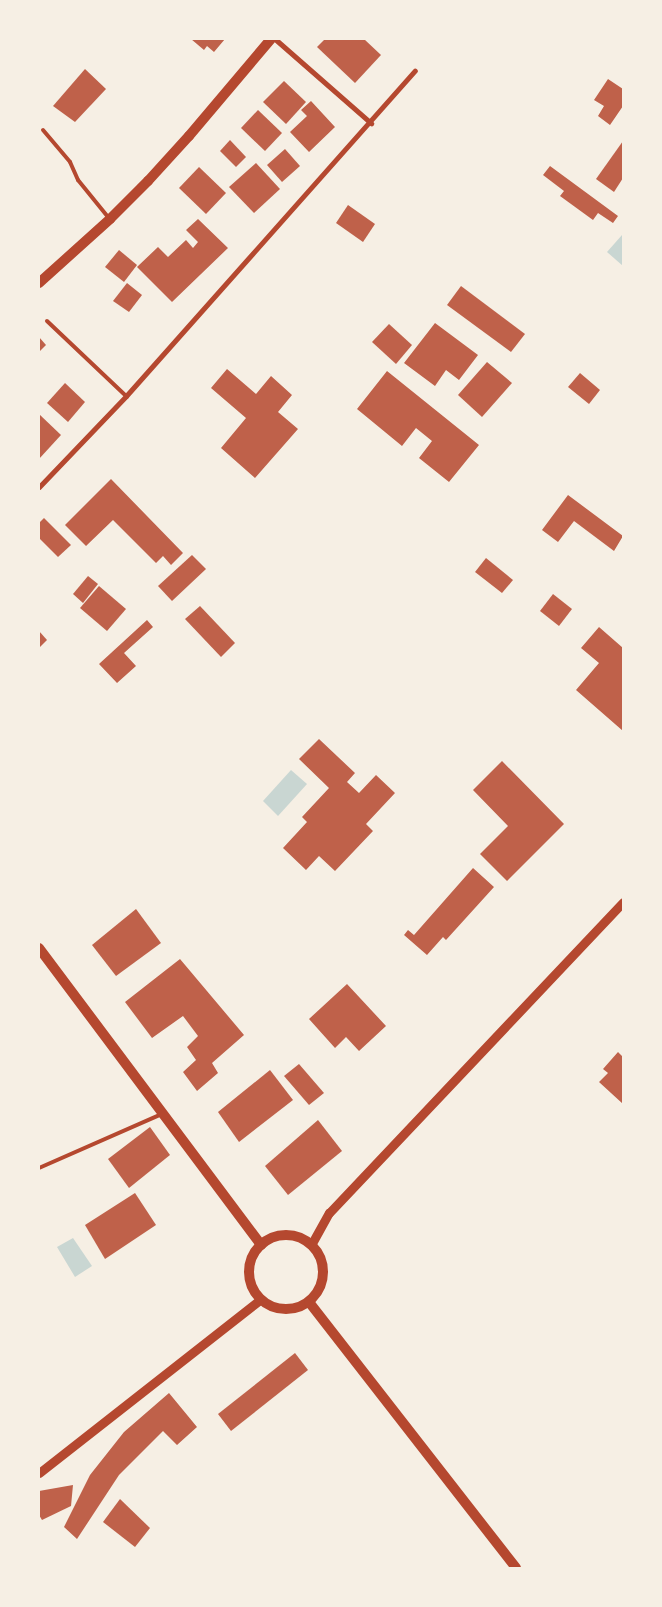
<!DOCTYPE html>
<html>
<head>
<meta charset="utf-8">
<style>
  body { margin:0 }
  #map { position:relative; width:662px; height:1607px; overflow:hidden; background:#f6efe4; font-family:"PT Sans Narrow",sans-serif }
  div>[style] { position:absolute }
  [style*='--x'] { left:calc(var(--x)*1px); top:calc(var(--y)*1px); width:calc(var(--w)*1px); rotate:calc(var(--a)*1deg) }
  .water>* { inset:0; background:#c9d6d2 }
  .building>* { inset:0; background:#bf614a }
  .service>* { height:4px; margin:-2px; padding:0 2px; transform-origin:2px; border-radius:2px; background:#b5482f }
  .minor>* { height:5px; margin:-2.5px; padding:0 2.5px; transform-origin:2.5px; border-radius:2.5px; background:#b5482f }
  .tertiary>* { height:9px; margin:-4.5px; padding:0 4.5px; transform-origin:4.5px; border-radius:4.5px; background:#b5482f }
  .secondary>* { height:10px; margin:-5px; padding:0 5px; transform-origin:5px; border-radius:5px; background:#b5482f }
  .secondary>.ring { margin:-5px; padding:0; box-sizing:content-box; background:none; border:10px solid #b5482f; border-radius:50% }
  span { translate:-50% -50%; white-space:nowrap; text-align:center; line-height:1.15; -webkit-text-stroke:5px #f6efe4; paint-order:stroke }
  .frame { position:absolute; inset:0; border:40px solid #f6efe4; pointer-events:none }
</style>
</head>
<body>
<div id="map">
  <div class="water">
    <div style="clip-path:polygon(622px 235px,623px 236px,623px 266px,607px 252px)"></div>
    <div style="clip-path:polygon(291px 770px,307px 784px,278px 816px,263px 801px)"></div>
    <div style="clip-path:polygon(73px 1238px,92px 1266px,75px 1277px,57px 1247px)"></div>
  </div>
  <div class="building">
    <div style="clip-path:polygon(191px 39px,225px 39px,214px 52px,207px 46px,204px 50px)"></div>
    <div style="clip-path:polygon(325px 39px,364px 39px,381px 55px,355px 83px,317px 47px)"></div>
    <div style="clip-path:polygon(85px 69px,106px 89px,75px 122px,53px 106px)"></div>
    <div style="clip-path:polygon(608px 79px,623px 89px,623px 106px,610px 125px,598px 116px,604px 106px,594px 100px)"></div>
    <div style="clip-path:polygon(284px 81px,306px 102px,286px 124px,263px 102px)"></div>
    <div style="clip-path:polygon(311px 101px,335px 127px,309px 152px,290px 132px,307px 116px,301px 110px)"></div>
    <div style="clip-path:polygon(258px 110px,282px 133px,265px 151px,241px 128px)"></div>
    <div style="clip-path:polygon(230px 140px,246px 157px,236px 167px,220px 151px)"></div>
    <div style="clip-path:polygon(623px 141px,623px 178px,614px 192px,596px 179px)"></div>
    <div style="clip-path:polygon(285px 149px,300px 166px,282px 182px,267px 165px)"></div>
    <div style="clip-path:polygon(256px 163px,280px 189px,254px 213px,229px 187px)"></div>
    <div style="clip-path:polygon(550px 166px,618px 216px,613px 223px,598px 213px,593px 220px,560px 196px,564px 191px,543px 175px)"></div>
    <div style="clip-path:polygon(199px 167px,226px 193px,206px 214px,179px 188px)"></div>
    <div style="clip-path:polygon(348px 205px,375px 224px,363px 242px,336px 223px)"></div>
    <div style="clip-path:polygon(198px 219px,228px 248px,172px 302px,137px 267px,158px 247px,168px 257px,186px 240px,193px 248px,198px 242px,186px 230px)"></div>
    <div style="clip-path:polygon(119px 250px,137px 265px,124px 282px,105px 267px)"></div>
    <div style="clip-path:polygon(127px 283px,142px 295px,129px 312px,113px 301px)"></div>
    <div style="clip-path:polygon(461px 286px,525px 334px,511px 352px,447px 305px)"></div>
    <div style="clip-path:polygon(435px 323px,478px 355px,459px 380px,446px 370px,435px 386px,404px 363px)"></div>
    <div style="clip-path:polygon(389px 324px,412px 345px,396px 364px,372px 342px)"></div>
    <div style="clip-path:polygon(39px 337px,46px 345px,39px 352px)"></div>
    <div style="clip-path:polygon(487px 362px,512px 383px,482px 417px,458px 395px)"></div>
    <div style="clip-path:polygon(227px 369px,256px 394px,271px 376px,292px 395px,278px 412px,298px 429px,255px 478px,221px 448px,246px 418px,211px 388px)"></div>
    <div style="clip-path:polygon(387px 371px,479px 445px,449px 482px,419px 458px,432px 441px,416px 428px,402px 446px,357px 409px)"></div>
    <div style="clip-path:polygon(580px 373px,600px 390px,589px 404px,568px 387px)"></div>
    <div style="clip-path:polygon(65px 383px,85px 402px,68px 422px,47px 403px)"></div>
    <div style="clip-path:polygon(39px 414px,61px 435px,39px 459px)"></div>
    <div style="clip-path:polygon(111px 479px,183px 553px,171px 565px,163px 556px,156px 563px,113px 520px,86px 546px,65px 525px)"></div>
    <div style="clip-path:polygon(568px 495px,623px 536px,614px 551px,574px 521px,558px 542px,542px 530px)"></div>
    <div style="clip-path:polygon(44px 518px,71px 545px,58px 557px,39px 538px,39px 523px)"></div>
    <div style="clip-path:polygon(192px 555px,206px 569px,172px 601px,158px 586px)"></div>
    <div style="clip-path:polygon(486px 558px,513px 580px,502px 593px,475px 572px)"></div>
    <div style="clip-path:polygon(88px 576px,98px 584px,83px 603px,73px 594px)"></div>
    <div style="clip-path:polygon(99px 586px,126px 609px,107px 631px,80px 608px)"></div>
    <div style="clip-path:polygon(553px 594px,572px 609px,559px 626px,540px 611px)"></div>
    <div style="clip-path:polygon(200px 606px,235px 643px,221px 657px,185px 619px)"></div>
    <div style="clip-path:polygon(147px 620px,153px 627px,124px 653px,136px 666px,117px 683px,99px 664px)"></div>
    <div style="clip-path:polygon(599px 627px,623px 648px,623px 731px,576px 690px,599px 663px,581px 648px)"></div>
    <div style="clip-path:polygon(39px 631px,47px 640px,39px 648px)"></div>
    <div style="clip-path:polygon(319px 739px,355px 773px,347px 782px,359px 793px,376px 775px,395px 793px,366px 824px,373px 831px,335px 871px,319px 856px,306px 870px,283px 848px,307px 822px,302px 817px,329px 788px,299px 759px)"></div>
    <div style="clip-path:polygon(502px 761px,564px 824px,507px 881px,480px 854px,508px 826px,473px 790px)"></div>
    <div style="clip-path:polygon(473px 868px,494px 887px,446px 940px,443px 937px,427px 955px,404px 935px,408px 930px,414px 935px)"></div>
    <div style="clip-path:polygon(136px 909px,161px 943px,116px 976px,92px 945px)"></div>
    <div style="clip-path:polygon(180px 959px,244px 1035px,212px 1063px,218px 1073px,197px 1091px,183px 1072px,196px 1060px,187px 1047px,198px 1036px,183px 1016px,152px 1038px,125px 1002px)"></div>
    <div style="clip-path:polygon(347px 984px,386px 1026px,359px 1051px,346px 1037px,335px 1048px,309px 1019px)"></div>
    <div style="clip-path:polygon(618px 1052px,623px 1057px,623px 1104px,599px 1082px,608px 1073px,603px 1069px)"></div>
    <div style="clip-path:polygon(299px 1064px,324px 1093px,309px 1105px,284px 1076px)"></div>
    <div style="clip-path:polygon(270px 1070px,293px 1100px,239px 1142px,218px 1112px)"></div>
    <div style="clip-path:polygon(318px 1120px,342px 1151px,288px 1195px,265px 1166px)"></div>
    <div style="clip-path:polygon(150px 1127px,170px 1155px,129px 1188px,108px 1159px)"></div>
    <div style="clip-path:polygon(135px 1193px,156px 1225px,105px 1259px,85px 1225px)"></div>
    <div style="clip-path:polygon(295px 1353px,308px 1370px,231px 1431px,218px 1414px)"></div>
    <div style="clip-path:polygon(169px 1393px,197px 1427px,177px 1445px,163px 1431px,119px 1475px,77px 1539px,64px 1527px,90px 1475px,124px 1432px)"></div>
    <div style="clip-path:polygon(73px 1485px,71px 1506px,42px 1520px,39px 1515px,39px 1491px)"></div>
    <div style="clip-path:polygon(120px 1499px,150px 1528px,135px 1547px,103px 1522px)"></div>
  </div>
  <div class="service">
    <div style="--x:43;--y:130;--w:42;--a:49.8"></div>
    <div style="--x:70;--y:162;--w:20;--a:66"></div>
    <div style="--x:78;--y:180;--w:48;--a:51"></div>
    <div style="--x:47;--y:321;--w:109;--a:43.5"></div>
    <div style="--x:39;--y:1168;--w:132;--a:-23.7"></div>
  </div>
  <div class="minor">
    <div style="--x:275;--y:39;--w:128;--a:41.2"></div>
    <div style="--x:39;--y:487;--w:126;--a:-46.3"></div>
    <div style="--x:126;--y:396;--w:435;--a:-48.4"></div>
  </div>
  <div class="tertiary">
    <div style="--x:311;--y:1245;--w:37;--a:-61"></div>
    <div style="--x:329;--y:1213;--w:428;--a:-46.6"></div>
    <div style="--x:39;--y:1473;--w:281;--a:-38.1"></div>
  </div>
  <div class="secondary">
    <div style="--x:39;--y:283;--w:96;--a:-42"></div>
    <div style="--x:110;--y:219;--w:54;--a:-45"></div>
    <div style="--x:148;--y:181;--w:61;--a:-47.7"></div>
    <div style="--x:189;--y:136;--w:127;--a:-49.8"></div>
    <div style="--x:39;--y:948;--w:371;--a:53.2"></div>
    <div class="ring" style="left:249px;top:1235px;width:64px;height:64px"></div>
    <div style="--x:309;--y:1302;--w:337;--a:52.1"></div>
  </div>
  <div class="frame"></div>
</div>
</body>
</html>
